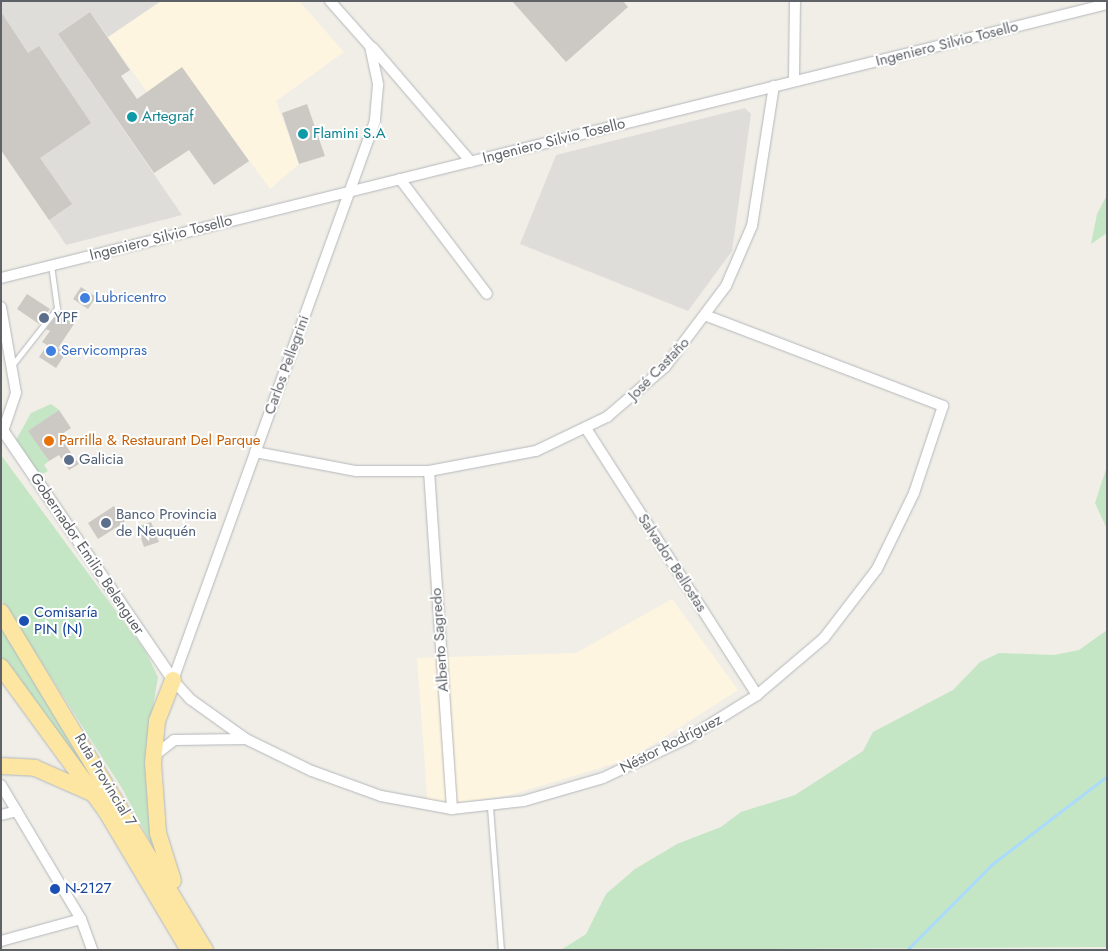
<!DOCTYPE html>
<html>
<head>
<meta charset="utf-8">
<style>
  body { margin:0 }
  #map { position:relative; width:1108px; height:951px; overflow:hidden; background:#f0eee7; font-family:Jost,sans-serif }
  div>[style] { position:absolute }
  [style*='--x'] { left:calc(var(--x)*1px); top:calc(var(--y)*1px); width:calc(var(--w)*1px); rotate:calc(var(--a)*1deg) }
  .commercial>* { inset:0; background:#fdf5df }
  .industrial>* { inset:0; background:#dfddd9 }
  .green>* { inset:0; background:#c5e6c4 }
  .stream>* { height:3px; margin:-1.5px; padding:0 1.5px; transform-origin:1.5px; border-radius:1.5px; background:#aadbfd }
  .building>* { inset:0; background:#ccc9c4 }
  .roads { filter:drop-shadow(0 0 1px #b4b7bb) drop-shadow(0 0 1px #b4b7bb) }
  .service>* { height:5px; margin:-2.5px; padding:0 2.5px; transform-origin:2.5px; border-radius:2.5px; background:#fff }
  .minor>* { height:10px; margin:-5px; padding:0 5px; transform-origin:5px; border-radius:5px; background:#fff }
  .tertiary>* { height:11px; margin:-5.5px; padding:0 5.5px; transform-origin:5.5px; border-radius:5.5px; background:#fff }
  .trunk>* { height:16px; margin:-8px; padding:0 8px; transform-origin:8px; border-radius:8px; background:#fce6a2 }
  .dots>* { width:14px; height:14px; translate:-50% -50%; box-sizing:border-box; border:2px solid #fff; border-radius:50% }
  span { translate:-50% -50%; white-space:nowrap; text-align:center; line-height:1.15; -webkit-text-stroke:4px #fff; paint-order:stroke }
  .street-label { font-size:15px; color:#5e6267 }
  .culture-label { font-size:15px; color:#0d838f }
  .left { translate:0 -50%; text-align:left }
  .shop-label { font-size:15px; color:#366cbe }
  .service-label { font-size:15px; color:#4e5e75 }
  .food-label { font-size:15px; color:#c56008 }
  .transit-label { font-size:15px; color:#164399 }
  .frame { position:absolute; inset:0; border:2px solid #5e6267; pointer-events:none }
</style>
</head>
<body>
<div id="map">
  <div class="commercial">
    <div style="clip-path:polygon(161px 1px,299px 1px,344px 52px,276px 101px,299px 164px,270px 189px,182px 68px,147px 92px,108px 37px)"></div>
    <div style="clip-path:polygon(672px 599px,738px 690px,630px 759px,510px 795px,428px 807px,417px 658px,576px 653px)"></div>
  </div>
  <div class="industrial">
    <div style="clip-path:polygon(1px 1px,161px 1px,108px 37px,90px 12px,58px 34px,182px 215px,66px 245px,1px 150px)"></div>
    <div style="clip-path:polygon(745px 108px,751px 114px,732px 251px,688px 311px,520px 244px,556px 155px)"></div>
  </div>
  <div class="green">
    <div style="clip-path:polygon(1107px 195px,1107px 233px,1091px 244px,1097px 214px)"></div>
    <div style="clip-path:polygon(51px 404px,59px 410px,29px 431px,49px 461px,44px 465px,48px 471px,39px 476px,16px 440px,31px 413px)"></div>
    <div style="clip-path:polygon(1px 455px,146px 652px,158px 677px,145px 757px,155px 851px,123px 790px,1px 599px)"></div>
    <div style="clip-path:polygon(1107px 466px,1107px 529px,1095px 503px)"></div>
    <div style="clip-path:polygon(1px 626px,132px 839px,1px 660px)"></div>
    <div style="clip-path:polygon(1107px 630px,1107px 947px,561px 950px,586px 934px,606px 894px,635px 869px,677px 844px,721px 827px,741px 812px,795px 795px,863px 751px,873px 732px,953px 690px,980px 662px,999px 653px,1054px 655px,1079px 650px)"></div>
  </div>
  <div class="stream">
    <div style="--x:907;--y:950;--w:120;--a:-45.3"></div>
    <div style="--x:991;--y:865;--w:146;--a:-37.5"></div>
  </div>
  <div class="building">
    <div style="clip-path:polygon(512px 1px,623px 1px,628px 7px,566px 62px)"></div>
    <div style="clip-path:polygon(1px 12px,28px 53px,39px 46px,91px 123px,40px 158px,72px 204px,49px 220px,1px 150px)"></div>
    <div style="clip-path:polygon(90px 12px,130px 70px,121px 76px,137px 99px,182px 67px,249px 161px,214px 185px,189px 150px,154px 173px,58px 34px)"></div>
    <div style="clip-path:polygon(307px 104px,325px 156px,299px 164px,282px 113px)"></div>
    <div style="clip-path:polygon(81px 287px,96px 297px,88px 309px,73px 299px)"></div>
    <div style="clip-path:polygon(27px 294px,50px 309px,39px 324px,17px 309px)"></div>
    <div style="clip-path:polygon(58px 314px,74px 324px,58px 348px,66px 353px,56px 368px,39px 357px,47px 345px,42px 342px,50px 331px,46px 329px)"></div>
    <div style="clip-path:polygon(59px 410px,71px 428px,59px 436px,79px 464px,69px 470px,59px 455px,49px 461px,28px 431px)"></div>
    <div style="clip-path:polygon(114px 506px,125px 522px,98px 539px,88px 523px)"></div>
    <div style="clip-path:polygon(151px 522px,159px 542px,144px 547px,137px 527px)"></div>
  </div>
  <div class="roads">
    <div class="service">
      <div style="--x:13;--y:364;--w:71;--a:-51.8"></div>
      <div style="--x:57;--y:308;--w:43;--a:-97.9"></div>
      <div style="--x:490;--y:807;--w:143;--a:85.6"></div>
    </div>
    <div class="minor">
      <div style="--x:330;--y:1;--w:60;--a:48.4"></div>
      <div style="--x:370;--y:46;--w:40;--a:78"></div>
      <div style="--x:378;--y:85;--w:36;--a:95"></div>
      <div style="--x:375;--y:121;--w:594;--a:109.87"></div>
      <div style="--x:173;--y:680;--w:25;--a:48"></div>
      <div style="--x:190;--y:699;--w:69;--a:35.5"></div>
      <div style="--x:246;--y:739;--w:73;--a:25.9"></div>
      <div style="--x:312;--y:771;--w:73;--a:19.9"></div>
      <div style="--x:381;--y:796;--w:72;--a:10.4"></div>
      <div style="--x:452;--y:809;--w:72;--a:-6.3"></div>
      <div style="--x:524;--y:801;--w:82;--a:-16.2"></div>
      <div style="--x:603;--y:778;--w:94;--a:-25.2"></div>
      <div style="--x:688;--y:738;--w:81;--a:-31.9"></div>
      <div style="--x:757;--y:695;--w:88;--a:-40.4"></div>
      <div style="--x:824;--y:638;--w:87;--a:-52.5"></div>
      <div style="--x:877;--y:569;--w:85;--a:-64"></div>
      <div style="--x:914;--y:493;--w:92;--a:-71.6"></div>
      <div style="--x:943;--y:406;--w:253;--a:-159.1"></div>
      <div style="--x:373;--y:48;--w:150;--a:49.3"></div>
      <div style="--x:794;--y:81;--w:80;--a:-89.3"></div>
      <div style="--x:400;--y:179;--w:144;--a:52.9"></div>
      <div style="--x:1;--y:278;--w:1139;--a:-13.91"></div>
      <div style="--x:1;--y:307;--w:87;--a:80.1"></div>
      <div style="--x:16;--y:393;--w:40;--a:108.9"></div>
      <div style="--x:587;--y:430;--w:315;--a:57.3"></div>
      <div style="--x:255;--y:452;--w:103;--a:10.7"></div>
      <div style="--x:356;--y:471;--w:73;--a:0"></div>
      <div style="--x:429;--y:471;--w:109;--a:-10.6"></div>
      <div style="--x:536;--y:451;--w:79;--a:-25.6"></div>
      <div style="--x:607;--y:417;--w:77;--a:-40.8"></div>
      <div style="--x:665;--y:367;--w:101;--a:-53"></div>
      <div style="--x:726;--y:286;--w:65;--a:-66.6"></div>
      <div style="--x:752;--y:226;--w:142;--a:-81.1"></div>
      <div style="--x:429;--y:471;--w:339;--a:86.1"></div>
      <div style="--x:155;--y:755;--w:24;--a:-38"></div>
      <div style="--x:174;--y:740;--w:70;--a:-0.8"></div>
      <div style="--x:1;--y:785;--w:156;--a:59.2"></div>
      <div style="--x:81;--y:919;--w:33;--a:70"></div>
      <div style="--x:1;--y:815;--w:16;--a:-14"></div>
      <div style="--x:1;--y:941;--w:83;--a:-15.4"></div>
    </div>
    <div class="tertiary">
      <div style="--x:1;--y:428;--w:305;--a:55.7"></div>
    </div>
    <div class="trunk">
      <div style="--x:1;--y:612;--w:395;--a:58.9"></div>
      <div style="--x:1;--y:667;--w:178;--a:53.9"></div>
      <div style="--x:106;--y:811;--w:162;--a:59.2"></div>
      <div style="--x:173;--y:680;--w:44;--a:111.3"></div>
      <div style="--x:157;--y:721;--w:42;--a:95.4"></div>
      <div style="--x:153;--y:763;--w:70;--a:85.9"></div>
      <div style="--x:158;--y:833;--w:50;--a:72.6"></div>
      <div style="--x:1;--y:766;--w:34;--a:3"></div>
      <div style="--x:35;--y:768;--w:62;--a:23.7"></div>
    </div>
  </div>
  <div class="dots">
    <div style="left:132px;top:117px;background:#0f9aa8"></div>
    <div style="left:303px;top:134px;background:#0f9aa8"></div>
    <div style="left:85px;top:298px;background:#3f7fe0"></div>
    <div style="left:44px;top:318px;background:#5c6f8a"></div>
    <div style="left:51px;top:351px;background:#3f7fe0"></div>
    <div style="left:49px;top:441px;background:#e8710a"></div>
    <div style="left:69px;top:460px;background:#5c6f8a"></div>
    <div style="left:106px;top:523px;background:#5c6f8a"></div>
    <div style="left:24px;top:621px;background:#1a4fb4"></div>
    <div style="left:55px;top:889px;background:#1a4fb4"></div>
  </div>
  <div class="street-label">
    <span style="left:947px;top:44px;rotate:-14deg">Ingeniero Silvio Tosello</span>
    <span style="left:554px;top:141px;rotate:-14deg">Ingeniero Silvio Tosello</span>
    <span style="left:161px;top:238px;rotate:-14deg">Ingeniero Silvio Tosello</span>
    <span style="left:287px;top:365px;rotate:-70deg">Carlos Pellegrini</span>
    <span style="left:659px;top:369px;rotate:-46deg">José Castaño</span>
    <span style="left:87px;top:554px;rotate:56deg">Gobernador Emilio Belenguer</span>
    <span style="left:672px;top:563px;rotate:57deg">Salvador Bellostas</span>
    <span style="left:440px;top:640px;rotate:-94deg">Alberto Sagredo</span>
    <span style="left:671px;top:744px;rotate:-27deg">Néstor Rodríguez</span>
    <span style="left:105px;top:780px;rotate:59deg">Ruta Provincial 7</span>
  </div>
  <div class="culture-label">
    <span class="left" style="left:142px;top:117px">Artegraf</span>
    <span class="left" style="left:313px;top:134px">Flamini S.A</span>
  </div>
  <div class="shop-label">
    <span class="left" style="left:95px;top:298px">Lubricentro</span>
    <span class="left" style="left:61px;top:351px">Servicompras</span>
  </div>
  <div class="service-label">
    <span class="left" style="left:54px;top:318px">YPF</span>
    <span class="left" style="left:79px;top:460px">Galicia</span>
    <span class="left" style="left:116px;top:523px">Banco Provincia<br>de Neuquén</span>
  </div>
  <div class="food-label">
    <span class="left" style="left:59px;top:441px">Parrilla &amp; Restaurant Del Parque</span>
  </div>
  <div class="transit-label">
    <span class="left" style="left:34px;top:621px">Comisaría<br>PIN (N)</span>
    <span class="left" style="left:65px;top:889px">N-2127</span>
  </div>
  <div class="frame"></div>
</div>
</body>
</html>
